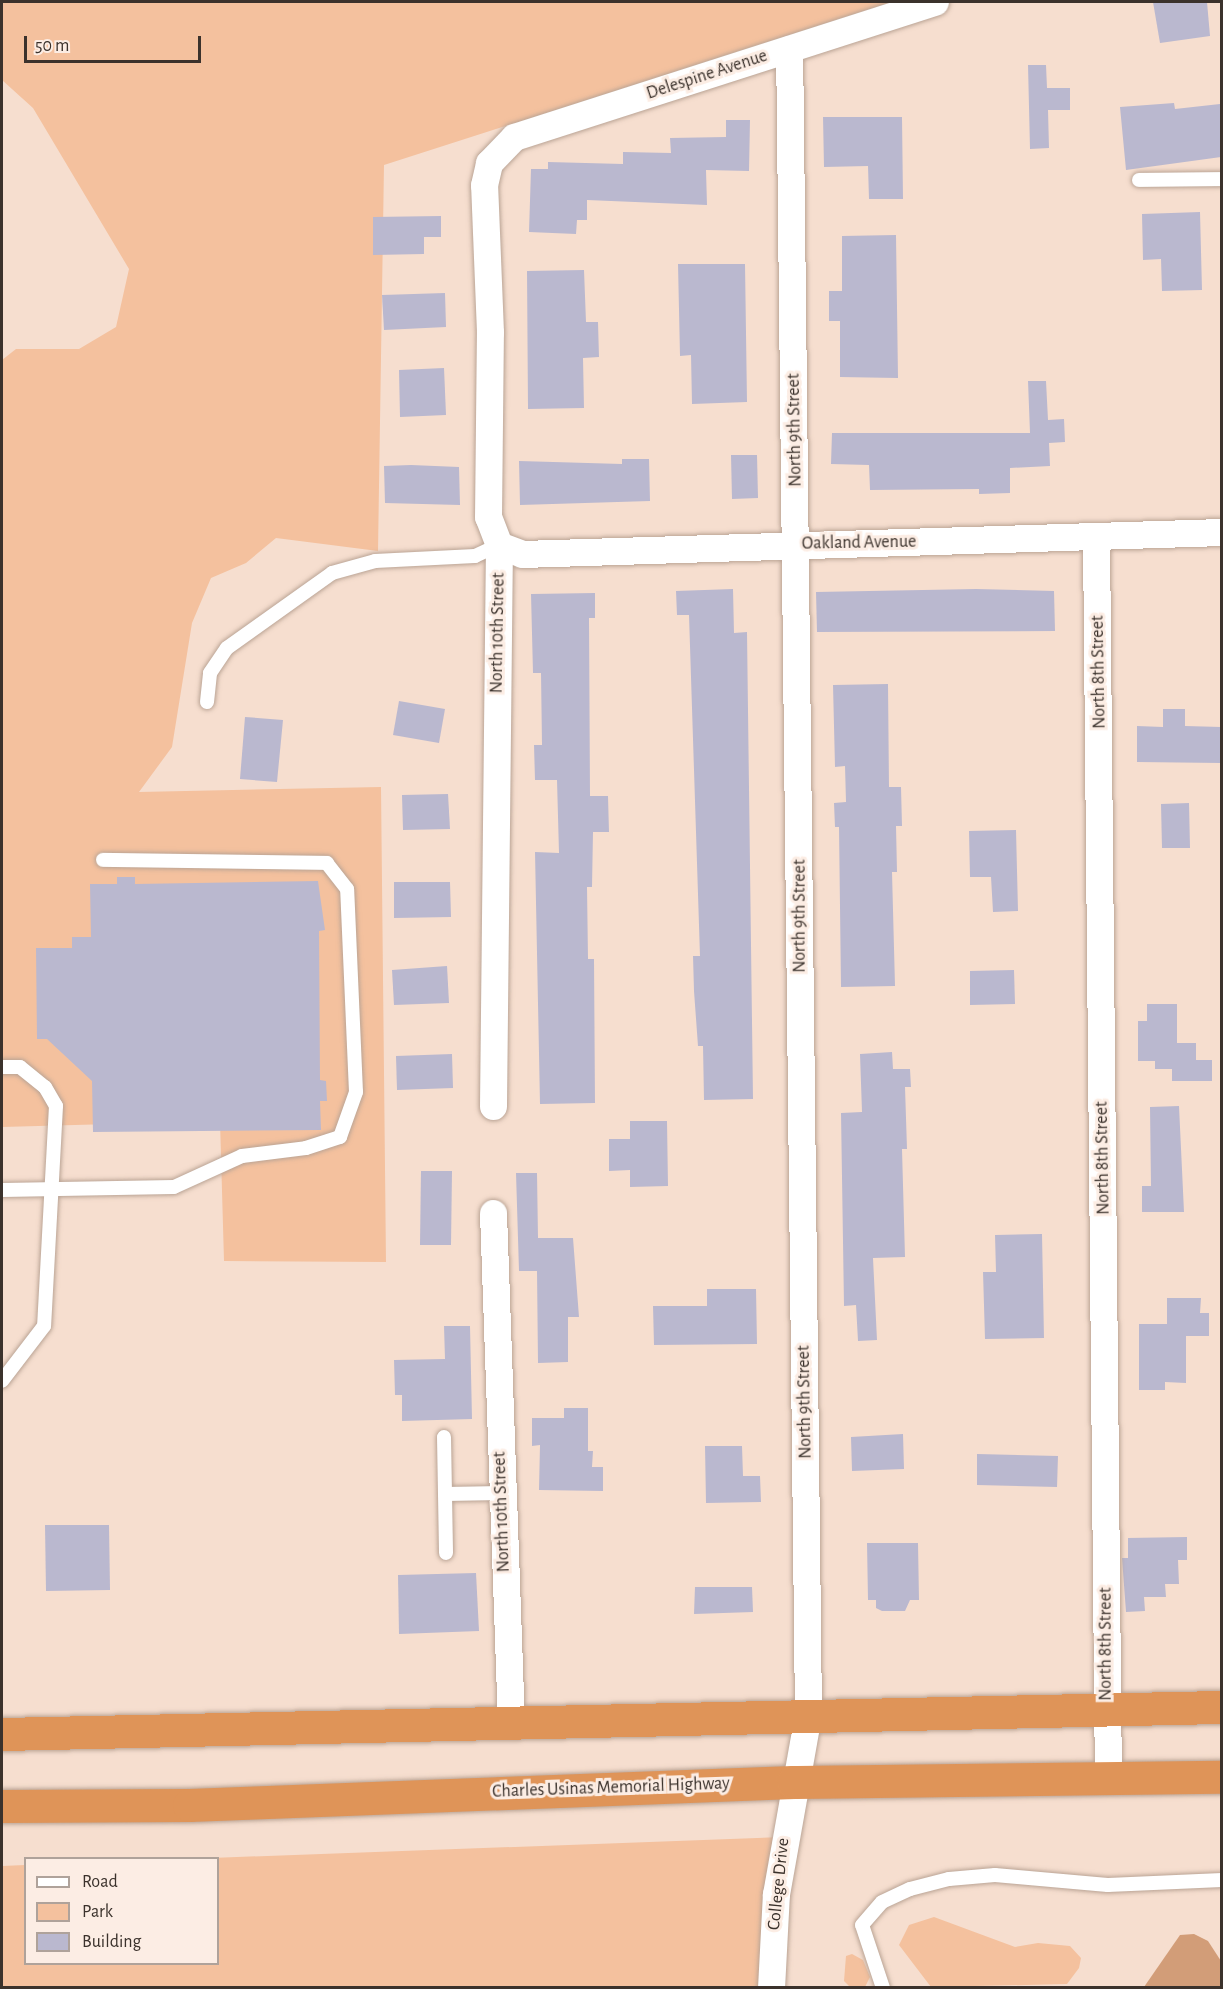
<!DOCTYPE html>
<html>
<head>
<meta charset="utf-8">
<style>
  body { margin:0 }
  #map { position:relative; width:1223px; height:1989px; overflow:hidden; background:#f6decf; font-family:"Alegreya Sans",sans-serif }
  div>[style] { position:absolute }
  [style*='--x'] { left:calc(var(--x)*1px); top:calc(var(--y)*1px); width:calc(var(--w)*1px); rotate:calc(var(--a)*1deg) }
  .green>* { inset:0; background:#f4c19e }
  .water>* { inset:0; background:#d29d78 }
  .building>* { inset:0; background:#bab8cf }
  .roads { filter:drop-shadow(0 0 2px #baa495) drop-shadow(0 0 2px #baa495) }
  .service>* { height:14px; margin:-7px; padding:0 7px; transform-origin:7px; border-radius:7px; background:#fff }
  .minor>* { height:27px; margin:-13.5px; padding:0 13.5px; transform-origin:13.5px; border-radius:13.5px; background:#fff }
  .trunk>* { height:33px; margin:-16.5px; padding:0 16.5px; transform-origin:16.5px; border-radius:16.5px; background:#df9458 }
  span { translate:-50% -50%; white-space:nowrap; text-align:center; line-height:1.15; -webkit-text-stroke:6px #fcede4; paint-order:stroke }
  .street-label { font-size:18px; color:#3b322c }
  .frame { position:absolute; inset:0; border:3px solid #3b322c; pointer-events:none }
  .legend { position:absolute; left:24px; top:1857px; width:195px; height:108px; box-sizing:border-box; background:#fcede4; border:2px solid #afa29a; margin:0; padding:8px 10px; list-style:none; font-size:18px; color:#3b322c }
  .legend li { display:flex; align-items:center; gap:12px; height:30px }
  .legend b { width:30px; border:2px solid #afa29a }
  .scale { position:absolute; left:24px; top:36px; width:177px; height:27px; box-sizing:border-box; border:3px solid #3b322c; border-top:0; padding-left:8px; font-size:18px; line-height:21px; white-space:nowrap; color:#3b322c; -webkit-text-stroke:4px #fcede4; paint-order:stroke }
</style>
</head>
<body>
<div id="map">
  <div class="green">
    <div style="clip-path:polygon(2px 2px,891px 2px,384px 165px,378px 551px,276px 538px,246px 563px,211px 578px,192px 623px,172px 747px,139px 792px,381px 787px,386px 1262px,224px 1261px,220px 1121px,2px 1127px,2px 360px,16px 349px,79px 349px,116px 327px,129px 269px,33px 108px,2px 80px)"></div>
    <div style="clip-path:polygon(785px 1837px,782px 1987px,2px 1987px,2px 1866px,25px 1865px,26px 1964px,218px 1964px,218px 1858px,211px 1858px)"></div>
    <div style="clip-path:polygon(934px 1917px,1015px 1947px,1038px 1943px,1070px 1946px,1081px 1958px,1079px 1968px,1067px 1984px,931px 1987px,899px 1945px,909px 1925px)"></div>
    <div style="clip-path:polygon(852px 1954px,863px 1960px,870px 1977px,865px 1987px,850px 1987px,844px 1981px,846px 1956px)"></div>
  </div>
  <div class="water">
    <div style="clip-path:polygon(1194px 1934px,1208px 1941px,1221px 1961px,1221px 1987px,1144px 1987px,1180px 1935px)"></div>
  </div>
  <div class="building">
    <div style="clip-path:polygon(1153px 2px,1207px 2px,1210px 36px,1160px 43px)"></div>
    <div style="clip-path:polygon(1028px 65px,1046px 65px,1047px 88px,1070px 88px,1070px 110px,1048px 110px,1049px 148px,1030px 149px)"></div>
    <div style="clip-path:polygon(1174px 103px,1175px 109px,1220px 104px,1221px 157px,1126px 170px,1120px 107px)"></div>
    <div style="clip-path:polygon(823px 117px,902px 117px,903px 199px,869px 199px,868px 166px,824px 167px)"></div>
    <div style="clip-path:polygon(726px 120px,750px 120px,749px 171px,706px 170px,707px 205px,587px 200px,587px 220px,577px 220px,576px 234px,529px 232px,531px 169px,548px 169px,548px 162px,623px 164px,623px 152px,671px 153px,670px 138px,726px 137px)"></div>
    <div style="clip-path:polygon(1200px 212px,1202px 290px,1162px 291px,1161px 259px,1143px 260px,1142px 214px)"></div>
    <div style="clip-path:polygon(441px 216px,441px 237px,424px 237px,424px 254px,373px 255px,373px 217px)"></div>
    <div style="clip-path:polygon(896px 235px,898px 378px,840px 377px,840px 321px,829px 321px,829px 291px,842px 291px,842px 236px)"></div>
    <div style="clip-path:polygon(678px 264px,745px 264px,747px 402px,692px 404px,691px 355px,680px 356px)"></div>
    <div style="clip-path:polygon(584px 270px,586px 322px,598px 322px,599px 357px,583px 358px,584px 408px,528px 409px,527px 271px)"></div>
    <div style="clip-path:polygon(445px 293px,446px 327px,384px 330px,382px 295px)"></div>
    <div style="clip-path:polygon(444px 368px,446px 415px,400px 417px,399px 370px)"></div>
    <div style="clip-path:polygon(1028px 381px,1046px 381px,1048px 420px,1064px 419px,1065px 442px,1049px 443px,1050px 466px,1010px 468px,1010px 493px,979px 494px,979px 489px,870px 490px,869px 465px,831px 464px,832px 433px,1030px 433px)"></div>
    <div style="clip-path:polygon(731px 455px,757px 455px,758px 498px,732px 499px)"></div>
    <div style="clip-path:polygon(622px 459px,649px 459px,650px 501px,520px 505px,519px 461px,622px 464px)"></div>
    <div style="clip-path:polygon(411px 465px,459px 467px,460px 505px,385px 503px,384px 466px)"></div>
    <div style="clip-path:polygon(733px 589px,734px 633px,747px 632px,753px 1099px,704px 1100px,703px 1046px,698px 1046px,694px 991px,693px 956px,700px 956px,689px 615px,677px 615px,676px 591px)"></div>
    <div style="clip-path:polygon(976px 589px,1054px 591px,1055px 631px,817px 632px,816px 592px)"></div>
    <div style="clip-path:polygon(595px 593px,595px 618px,589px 618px,590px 796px,608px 796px,609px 832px,593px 832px,592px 887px,587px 887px,588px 959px,594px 959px,595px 1103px,540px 1104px,535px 852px,559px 853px,557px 780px,535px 780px,534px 745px,542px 745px,541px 673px,533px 673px,531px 594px)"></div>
    <div style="clip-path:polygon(888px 684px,889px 787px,901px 787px,902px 826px,896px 826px,897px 872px,892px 872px,895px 986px,841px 987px,839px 827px,835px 827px,834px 803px,846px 802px,845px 766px,835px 767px,833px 685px)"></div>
    <div style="clip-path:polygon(399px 701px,445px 709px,439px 743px,393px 735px)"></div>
    <div style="clip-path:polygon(1163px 709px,1185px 709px,1185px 726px,1221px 727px,1221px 763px,1137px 762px,1137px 726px,1163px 727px)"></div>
    <div style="clip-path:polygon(245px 717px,283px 720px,277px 782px,240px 779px)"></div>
    <div style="clip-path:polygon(448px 794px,450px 829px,403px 830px,402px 795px)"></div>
    <div style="clip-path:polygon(1189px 803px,1190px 848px,1162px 848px,1161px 804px)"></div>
    <div style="clip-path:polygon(1016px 830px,1018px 911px,993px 912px,991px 877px,970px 877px,969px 831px)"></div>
    <div style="clip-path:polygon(117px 877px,135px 877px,135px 884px,318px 881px,325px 930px,319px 931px,320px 1080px,326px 1081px,327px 1101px,320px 1101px,321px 1130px,93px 1132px,92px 1081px,47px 1039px,37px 1039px,36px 948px,72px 948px,72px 937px,91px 937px,90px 884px,117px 884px)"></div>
    <div style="clip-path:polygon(394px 882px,450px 882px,451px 917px,394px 918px)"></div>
    <div style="clip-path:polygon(447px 966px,449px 1003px,394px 1005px,392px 970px)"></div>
    <div style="clip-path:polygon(1014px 970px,1015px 1004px,970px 1005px,970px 971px)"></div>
    <div style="clip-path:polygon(1147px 1004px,1177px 1004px,1177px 1043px,1196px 1043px,1196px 1060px,1212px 1060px,1212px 1081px,1172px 1081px,1172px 1069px,1155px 1069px,1155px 1061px,1138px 1061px,1138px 1021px,1147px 1021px)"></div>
    <div style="clip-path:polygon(892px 1052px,893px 1069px,910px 1069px,911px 1087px,905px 1087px,907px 1149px,902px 1149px,905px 1257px,873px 1258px,877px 1340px,858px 1341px,856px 1305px,844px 1306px,841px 1113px,862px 1112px,860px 1054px)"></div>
    <div style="clip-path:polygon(452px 1054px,453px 1088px,397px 1090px,396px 1056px)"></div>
    <div style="clip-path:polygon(1179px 1106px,1184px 1212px,1142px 1212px,1142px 1186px,1151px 1186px,1150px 1107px)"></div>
    <div style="clip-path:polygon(630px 1121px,667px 1121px,668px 1186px,630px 1187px,630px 1170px,609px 1171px,609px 1139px,630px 1139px)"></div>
    <div style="clip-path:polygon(421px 1171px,452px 1171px,451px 1245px,420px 1245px)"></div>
    <div style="clip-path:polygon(516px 1173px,537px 1173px,538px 1238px,573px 1238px,579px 1317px,568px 1317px,568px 1362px,538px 1363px,537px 1271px,519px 1271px)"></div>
    <div style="clip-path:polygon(1042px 1234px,1044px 1338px,985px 1339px,983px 1272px,996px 1272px,995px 1235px)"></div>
    <div style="clip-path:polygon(707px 1289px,756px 1289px,757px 1344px,654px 1345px,653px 1306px,707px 1306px)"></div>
    <div style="clip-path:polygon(1167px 1298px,1201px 1298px,1200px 1313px,1209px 1313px,1209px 1336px,1186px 1336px,1186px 1383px,1165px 1382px,1165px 1390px,1139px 1390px,1139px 1324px,1167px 1324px)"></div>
    <div style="clip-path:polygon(444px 1326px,470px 1326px,472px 1419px,402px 1421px,402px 1395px,395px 1395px,394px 1360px,445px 1359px)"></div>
    <div style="clip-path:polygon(564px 1408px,588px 1408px,588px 1451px,593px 1451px,592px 1467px,603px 1467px,603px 1491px,539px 1490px,540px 1445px,532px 1446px,532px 1418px,564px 1418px)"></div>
    <div style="clip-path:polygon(903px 1434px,904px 1469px,852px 1471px,851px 1437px)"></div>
    <div style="clip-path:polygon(705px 1446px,742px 1446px,743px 1476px,760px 1476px,761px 1502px,706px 1503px)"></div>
    <div style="clip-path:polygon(977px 1454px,1058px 1456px,1057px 1487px,977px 1485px)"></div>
    <div style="clip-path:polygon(45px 1525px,109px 1525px,110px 1590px,46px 1591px)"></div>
    <div style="clip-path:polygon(1187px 1537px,1187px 1560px,1178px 1560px,1179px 1584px,1165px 1584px,1166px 1597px,1144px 1597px,1145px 1611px,1126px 1612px,1122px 1558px,1128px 1558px,1128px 1538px)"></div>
    <div style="clip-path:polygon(867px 1543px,918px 1543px,919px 1600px,910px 1600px,905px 1611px,882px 1611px,876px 1608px,876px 1600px,868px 1600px)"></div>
    <div style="clip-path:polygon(476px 1573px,479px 1631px,399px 1634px,398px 1575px)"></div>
    <div style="clip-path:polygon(695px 1587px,752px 1587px,753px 1612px,694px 1614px)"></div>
  </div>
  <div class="roads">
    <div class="service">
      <div style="--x:1139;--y:180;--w:83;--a:-0.7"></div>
      <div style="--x:207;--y:702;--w:29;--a:-84"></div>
      <div style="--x:210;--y:673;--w:30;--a:-56"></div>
      <div style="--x:227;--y:648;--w:129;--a:-35.5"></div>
      <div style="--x:332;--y:573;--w:45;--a:-15.6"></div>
      <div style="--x:375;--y:561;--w:100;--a:-2.9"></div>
      <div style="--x:475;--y:556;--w:26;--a:-25"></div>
      <div style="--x:2;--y:1067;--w:18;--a:0"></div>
      <div style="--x:20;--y:1067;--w:32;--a:39"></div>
      <div style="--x:45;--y:1087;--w:22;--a:60"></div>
      <div style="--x:56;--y:1106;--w:220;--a:93.1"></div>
      <div style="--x:44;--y:1326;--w:69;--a:127.4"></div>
      <div style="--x:2;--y:1190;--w:172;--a:-1"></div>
      <div style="--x:174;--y:1187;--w:75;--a:-24.5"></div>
      <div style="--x:242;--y:1156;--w:64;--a:-7.1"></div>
      <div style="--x:306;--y:1148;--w:36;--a:-18"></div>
      <div style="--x:340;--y:1137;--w:48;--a:-70.4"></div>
      <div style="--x:356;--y:1092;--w:203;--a:-92.5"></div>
      <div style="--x:347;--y:889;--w:33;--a:-128"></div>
      <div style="--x:327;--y:863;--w:224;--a:-179.2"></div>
      <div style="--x:444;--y:1437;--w:116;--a:89"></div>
      <div style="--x:445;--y:1494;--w:57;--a:-1"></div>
      <div style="--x:883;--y:1988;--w:66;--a:-108.4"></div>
      <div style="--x:862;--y:1925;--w:30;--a:-49"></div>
      <div style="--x:882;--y:1902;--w:31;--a:-25"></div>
      <div style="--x:910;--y:1889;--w:40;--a:-14.4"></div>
      <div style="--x:949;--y:1879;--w:46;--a:-5"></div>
      <div style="--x:995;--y:1875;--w:113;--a:5.1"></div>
      <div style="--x:1108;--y:1885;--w:114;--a:-2.5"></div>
    </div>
    <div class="minor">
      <div style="--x:1096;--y:537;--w:1241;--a:89.45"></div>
      <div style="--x:499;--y:545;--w:25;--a:21"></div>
      <div style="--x:522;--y:554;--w:700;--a:-1.8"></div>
      <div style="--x:493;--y:1106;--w:561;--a:-89.39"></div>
      <div style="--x:499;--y:545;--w:30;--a:-111"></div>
      <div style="--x:488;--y:517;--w:185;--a:-89.4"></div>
      <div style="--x:490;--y:332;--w:147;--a:-92.3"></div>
      <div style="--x:484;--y:185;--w:23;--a:-77"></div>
      <div style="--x:489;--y:163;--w:36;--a:-46"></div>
      <div style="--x:514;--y:137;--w:442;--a:-17.8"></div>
      <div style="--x:493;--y:1213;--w:510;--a:87.98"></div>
      <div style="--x:771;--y:1988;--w:94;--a:-87"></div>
      <div style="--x:776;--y:1894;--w:182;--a:-79.9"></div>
      <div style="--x:808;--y:1715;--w:1666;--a:-90.65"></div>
    </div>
    <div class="trunk">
      <div style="--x:2;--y:1734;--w:1220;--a:-1.27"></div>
      <div style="--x:2;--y:1806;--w:187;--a:-0.3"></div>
      <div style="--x:189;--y:1805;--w:604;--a:-2.18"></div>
      <div style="--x:793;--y:1782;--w:429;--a:-0.7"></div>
    </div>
  </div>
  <div class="street-label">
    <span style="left:707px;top:75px;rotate:-18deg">Delespine Avenue</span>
    <span style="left:795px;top:430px;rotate:-91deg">North 9th Street</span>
    <span style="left:859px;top:543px;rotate:-1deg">Oakland Avenue</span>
    <span style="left:498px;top:633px;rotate:-89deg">North 10th Street</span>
    <span style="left:1099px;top:672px;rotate:-91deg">North 8th Street</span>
    <span style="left:800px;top:916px;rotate:-90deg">North 9th Street</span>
    <span style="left:1103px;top:1158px;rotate:-91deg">North 8th Street</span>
    <span style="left:805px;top:1402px;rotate:-91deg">North 9th Street</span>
    <span style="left:502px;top:1512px;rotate:-92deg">North 10th Street</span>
    <span style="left:1106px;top:1644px;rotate:-90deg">North 8th Street</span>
    <span style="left:611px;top:1788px;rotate:-2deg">Charles Usinas Memorial Highway</span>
    <span style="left:779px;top:1884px;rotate:-84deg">College Drive</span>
  </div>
  <div class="frame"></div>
  <ul class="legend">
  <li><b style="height:8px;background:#fff"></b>Road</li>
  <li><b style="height:16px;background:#f4c19e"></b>Park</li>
  <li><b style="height:16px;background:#bab8cf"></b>Building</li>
  </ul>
  <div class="scale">50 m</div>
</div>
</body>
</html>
